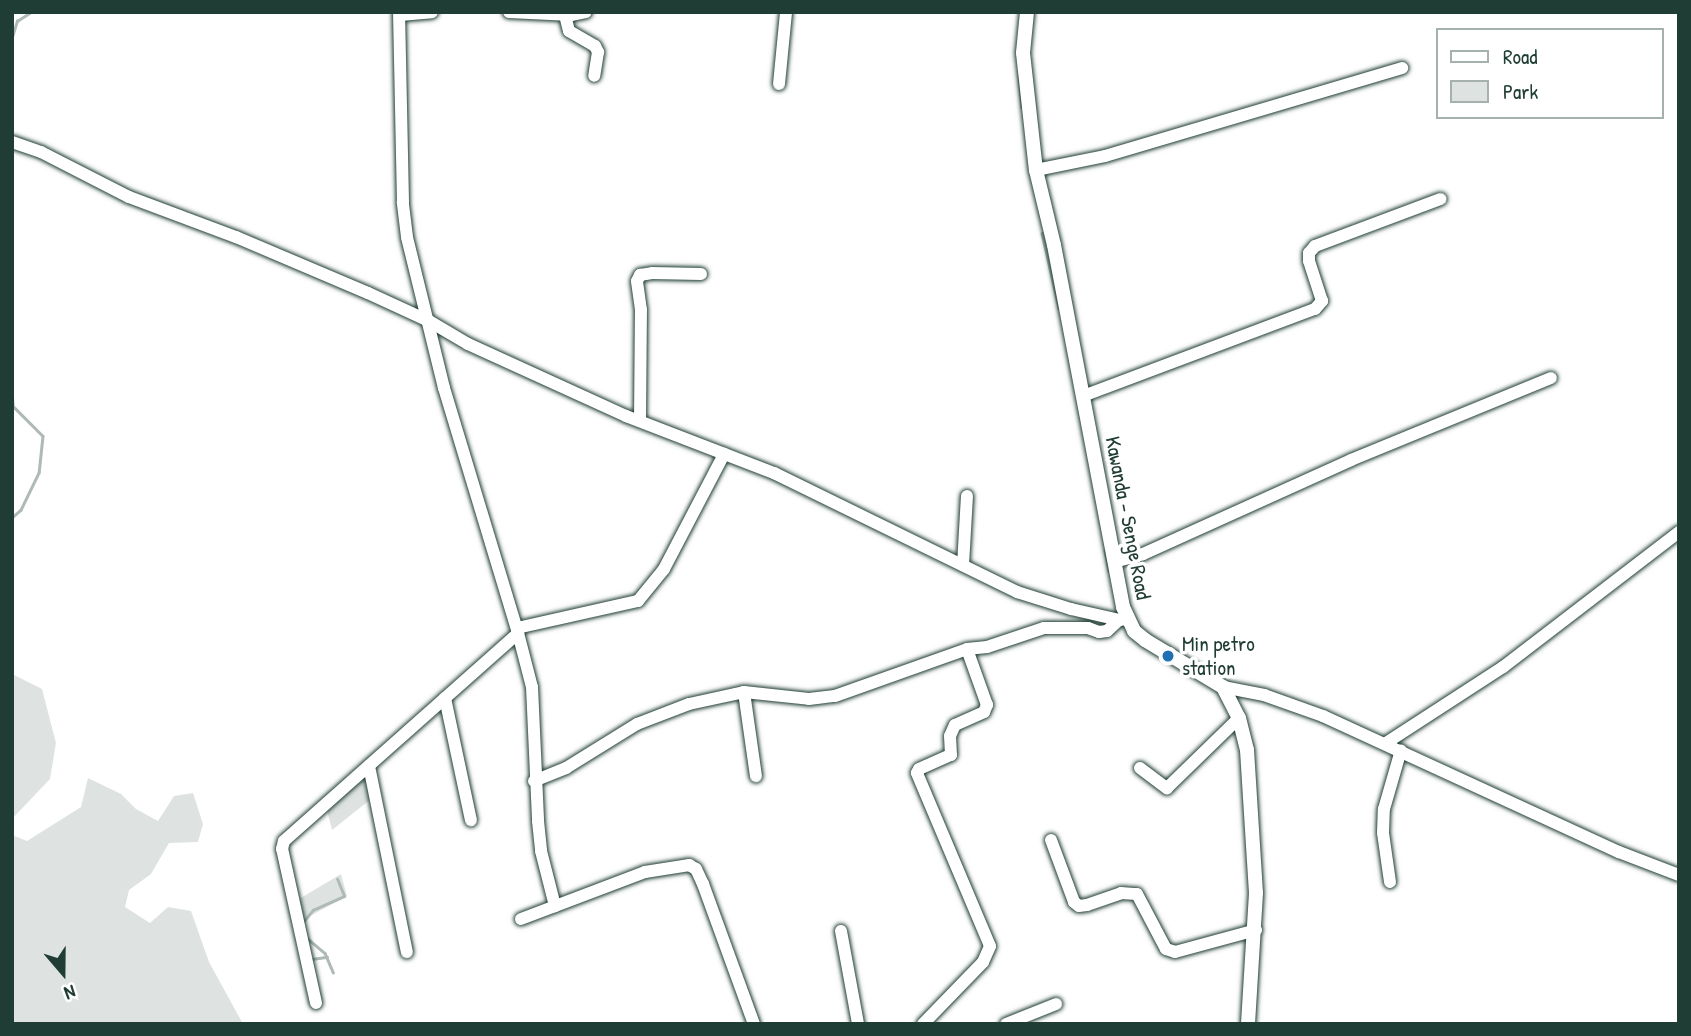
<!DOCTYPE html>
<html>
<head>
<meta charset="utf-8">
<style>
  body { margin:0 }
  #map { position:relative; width:1691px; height:1036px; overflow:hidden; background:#fff; font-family:"Patrick Hand",sans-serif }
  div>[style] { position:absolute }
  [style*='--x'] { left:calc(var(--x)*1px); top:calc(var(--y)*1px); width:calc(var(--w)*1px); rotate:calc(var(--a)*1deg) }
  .green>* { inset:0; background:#dee3e2 }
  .stream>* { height:2.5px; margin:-1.25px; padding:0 1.25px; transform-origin:1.25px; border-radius:1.25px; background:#afbab7 }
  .roads { filter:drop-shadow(0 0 2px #1f3d34) drop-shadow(0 0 2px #1f3d34) }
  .minor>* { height:12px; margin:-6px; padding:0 6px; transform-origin:6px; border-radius:6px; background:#fff }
  .tertiary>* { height:14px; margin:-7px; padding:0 7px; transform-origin:7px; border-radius:7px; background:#fff }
  .dots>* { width:19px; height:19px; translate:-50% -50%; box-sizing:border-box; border:4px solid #fff; border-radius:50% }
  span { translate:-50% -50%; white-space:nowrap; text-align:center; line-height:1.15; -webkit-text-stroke:7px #fff; paint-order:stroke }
  .street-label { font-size:21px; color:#1f3d34 }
  .poi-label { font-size:21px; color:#1f3d34 }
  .left { translate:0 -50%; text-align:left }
  .frame { position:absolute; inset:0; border:14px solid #1f3d34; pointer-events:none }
  .legend { position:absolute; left:1436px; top:28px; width:228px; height:91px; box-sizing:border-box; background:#fff; border:2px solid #a5b1ae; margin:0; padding:9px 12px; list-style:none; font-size:21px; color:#1f3d34 }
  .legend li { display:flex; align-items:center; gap:14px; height:35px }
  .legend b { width:35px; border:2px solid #a5b1ae }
  .north { position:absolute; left:28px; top:938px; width:70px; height:70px; -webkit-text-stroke:5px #fff; paint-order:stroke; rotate:160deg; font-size:19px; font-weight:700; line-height:28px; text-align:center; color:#1f3d34 }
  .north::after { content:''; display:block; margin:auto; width:24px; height:32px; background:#1f3d34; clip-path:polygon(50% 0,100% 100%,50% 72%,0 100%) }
</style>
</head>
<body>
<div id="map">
  <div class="green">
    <div style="clip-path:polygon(12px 674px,42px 689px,56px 743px,50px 779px,12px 819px)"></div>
    <div style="clip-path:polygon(367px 771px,371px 799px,332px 830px,326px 806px)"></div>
    <div style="clip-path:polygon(88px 778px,121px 794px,136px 809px,158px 821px,174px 796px,193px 793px,203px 824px,198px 842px,169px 843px,151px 874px,129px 890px,125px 907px,150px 923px,168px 907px,191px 911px,209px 962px,243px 1024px,12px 1024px,12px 835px,27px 841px,81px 807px)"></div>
    <div style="clip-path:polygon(341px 874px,347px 896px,301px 921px,299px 899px)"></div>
  </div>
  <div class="stream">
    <div style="--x:12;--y:37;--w:17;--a:-73"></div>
    <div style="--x:17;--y:21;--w:17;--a:-33"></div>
    <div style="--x:1019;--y:75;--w:32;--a:85"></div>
    <div style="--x:1042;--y:233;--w:77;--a:77.2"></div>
    <div style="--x:12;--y:390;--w:16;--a:86"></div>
    <div style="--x:13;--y:406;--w:42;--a:45"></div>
    <div style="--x:43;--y:436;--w:37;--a:96"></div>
    <div style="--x:39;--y:473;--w:41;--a:115.9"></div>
    <div style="--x:21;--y:510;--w:12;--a:138"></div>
    <div style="--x:1105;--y:550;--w:21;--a:79"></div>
    <div style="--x:12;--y:578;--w:33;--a:90"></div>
    <div style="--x:304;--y:921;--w:14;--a:-51"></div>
    <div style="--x:313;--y:910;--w:34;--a:-24"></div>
    <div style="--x:344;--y:896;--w:18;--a:-112"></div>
    <div style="--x:307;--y:938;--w:23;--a:40"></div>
    <div style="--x:325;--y:953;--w:21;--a:67"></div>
    <div style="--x:312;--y:959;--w:15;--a:-8"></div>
  </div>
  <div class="roads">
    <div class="minor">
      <div style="--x:509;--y:12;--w:62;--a:2.8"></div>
      <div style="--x:571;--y:15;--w:15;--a:-11"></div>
      <div style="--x:400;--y:15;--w:32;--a:-5"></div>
      <div style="--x:565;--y:15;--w:16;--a:76"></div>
      <div style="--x:569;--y:31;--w:30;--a:30"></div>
      <div style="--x:595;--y:46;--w:7;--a:63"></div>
      <div style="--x:598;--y:52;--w:24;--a:99"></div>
      <div style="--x:779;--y:84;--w:72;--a:-84.4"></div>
      <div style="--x:12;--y:142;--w:31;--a:19"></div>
      <div style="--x:41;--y:152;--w:99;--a:27.1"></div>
      <div style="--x:129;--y:197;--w:114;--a:20.5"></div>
      <div style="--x:236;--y:237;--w:143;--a:23"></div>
      <div style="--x:368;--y:293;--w:67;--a:24.7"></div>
      <div style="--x:429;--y:321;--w:45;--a:30.5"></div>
      <div style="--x:468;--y:344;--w:174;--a:24.5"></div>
      <div style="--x:626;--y:416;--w:159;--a:21.1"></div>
      <div style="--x:774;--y:473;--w:271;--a:26.1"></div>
      <div style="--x:1017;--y:592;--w:57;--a:17.5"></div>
      <div style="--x:1071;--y:609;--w:49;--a:12.9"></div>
      <div style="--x:1119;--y:620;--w:8;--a:-7"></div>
      <div style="--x:1036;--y:170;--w:70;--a:-11.5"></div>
      <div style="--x:1105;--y:156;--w:310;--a:-16.5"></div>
      <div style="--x:1083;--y:396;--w:248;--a:-20.6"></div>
      <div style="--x:1315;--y:309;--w:11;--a:-49"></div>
      <div style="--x:1322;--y:301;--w:42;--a:-108"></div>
      <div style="--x:1309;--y:261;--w:8;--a:-90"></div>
      <div style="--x:1309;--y:253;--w:9;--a:-49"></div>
      <div style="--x:1315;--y:246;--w:134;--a:-20.5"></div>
      <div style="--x:640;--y:420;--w:110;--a:-89.5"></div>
      <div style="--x:641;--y:310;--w:29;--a:-98"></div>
      <div style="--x:637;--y:281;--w:7;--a:-63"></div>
      <div style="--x:640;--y:275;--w:12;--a:-9"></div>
      <div style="--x:652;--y:273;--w:49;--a:1.2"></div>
      <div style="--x:1114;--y:562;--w:30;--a:-15"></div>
      <div style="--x:1143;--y:554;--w:228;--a:-24.3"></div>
      <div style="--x:1351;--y:460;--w:216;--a:-22.3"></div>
      <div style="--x:963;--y:565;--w:69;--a:-86.7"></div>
      <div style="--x:517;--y:628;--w:124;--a:-12.6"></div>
      <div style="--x:638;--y:601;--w:41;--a:-50.9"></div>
      <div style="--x:664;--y:569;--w:130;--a:-62.4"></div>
      <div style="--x:518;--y:633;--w:56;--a:75.5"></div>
      <div style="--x:532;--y:687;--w:134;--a:87.4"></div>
      <div style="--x:538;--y:821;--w:30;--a:84"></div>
      <div style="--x:541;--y:851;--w:57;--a:75.7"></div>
      <div style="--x:1223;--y:687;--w:42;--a:11"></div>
      <div style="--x:1264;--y:695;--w:63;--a:19.6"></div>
      <div style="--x:1323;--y:716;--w:326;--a:24.7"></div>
      <div style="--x:1619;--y:852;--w:64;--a:21"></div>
      <div style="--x:744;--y:692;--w:85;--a:81.9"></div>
      <div style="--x:445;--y:698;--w:125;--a:78"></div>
      <div style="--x:1386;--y:743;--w:140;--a:-33"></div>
      <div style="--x:1503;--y:667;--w:222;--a:-37.5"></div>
      <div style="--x:369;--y:766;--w:190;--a:78.5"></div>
      <div style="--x:1140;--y:768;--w:34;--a:37"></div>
      <div style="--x:1167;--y:788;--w:100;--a:-44.2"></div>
      <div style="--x:534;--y:781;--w:35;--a:-22"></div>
      <div style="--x:566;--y:768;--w:84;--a:-31.8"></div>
      <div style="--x:637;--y:724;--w:56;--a:-21"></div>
      <div style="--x:689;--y:704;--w:56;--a:-12.3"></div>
      <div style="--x:744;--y:692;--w:65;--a:6.1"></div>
      <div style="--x:809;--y:699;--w:26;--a:-7"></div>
      <div style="--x:835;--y:696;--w:140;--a:-19.6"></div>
      <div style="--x:967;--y:649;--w:20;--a:-6"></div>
      <div style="--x:987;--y:647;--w:60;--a:-18.4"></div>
      <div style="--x:1044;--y:628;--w:44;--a:0"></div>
      <div style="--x:1088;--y:628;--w:12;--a:20"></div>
      <div style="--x:1099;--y:632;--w:8;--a:-7"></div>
      <div style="--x:1107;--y:631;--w:16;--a:-43"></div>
      <div style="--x:1051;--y:840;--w:66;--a:69.6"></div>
      <div style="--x:1074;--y:902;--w:6;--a:39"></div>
      <div style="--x:1079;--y:906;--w:8;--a:-7"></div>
      <div style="--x:1087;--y:905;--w:36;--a:-19"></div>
      <div style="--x:1121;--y:893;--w:16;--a:4"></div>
      <div style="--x:1137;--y:894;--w:62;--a:62.2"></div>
      <div style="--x:1166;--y:949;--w:9;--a:18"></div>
      <div style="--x:1175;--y:952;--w:84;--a:-15.2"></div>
      <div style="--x:1390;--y:882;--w:49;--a:-98.1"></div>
      <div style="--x:1383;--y:833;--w:24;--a:-88"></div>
      <div style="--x:1384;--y:809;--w:61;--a:-73.9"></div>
      <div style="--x:521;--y:919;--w:133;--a:-20.8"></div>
      <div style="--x:645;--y:872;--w:45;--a:-9"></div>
      <div style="--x:689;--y:865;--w:8;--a:30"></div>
      <div style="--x:696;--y:869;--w:17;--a:65"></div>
      <div style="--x:703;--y:884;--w:149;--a:70"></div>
      <div style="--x:841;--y:931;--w:95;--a:79.6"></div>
      <div style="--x:316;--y:1003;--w:158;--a:-102.4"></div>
      <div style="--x:282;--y:849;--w:8;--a:-76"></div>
      <div style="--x:284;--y:841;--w:313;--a:-41.6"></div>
      <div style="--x:518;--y:633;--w:256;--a:-106.8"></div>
      <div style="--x:444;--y:388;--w:155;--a:-103.8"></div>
      <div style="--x:407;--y:237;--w:35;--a:-97"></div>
      <div style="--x:403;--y:202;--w:190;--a:-91.2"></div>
      <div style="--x:923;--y:1024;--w:86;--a:-45.9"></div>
      <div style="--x:983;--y:962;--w:17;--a:-66"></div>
      <div style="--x:990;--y:946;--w:188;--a:-112.9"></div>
      <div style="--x:917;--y:773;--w:4;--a:-63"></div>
      <div style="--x:919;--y:769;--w:35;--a:-24"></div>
      <div style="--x:951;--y:755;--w:19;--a:-93"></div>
      <div style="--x:950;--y:736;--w:12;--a:-66"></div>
      <div style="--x:955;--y:725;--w:32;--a:-24"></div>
      <div style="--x:984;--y:712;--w:8;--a:-67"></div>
      <div style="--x:987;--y:705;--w:59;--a:-109.7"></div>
      <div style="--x:1006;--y:1024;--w:54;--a:-21.8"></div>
    </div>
    <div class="tertiary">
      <div style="--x:1027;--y:12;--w:41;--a:95.6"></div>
      <div style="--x:1023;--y:53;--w:118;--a:83.7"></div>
      <div style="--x:1036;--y:170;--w:77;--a:76.5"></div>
      <div style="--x:1054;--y:245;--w:369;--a:79.2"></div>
      <div style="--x:1123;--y:607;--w:26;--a:65"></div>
      <div style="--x:1134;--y:631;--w:14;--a:39"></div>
      <div style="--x:1145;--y:640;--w:91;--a:31.1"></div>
      <div style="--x:1223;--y:687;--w:35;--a:63"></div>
      <div style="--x:1239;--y:718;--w:33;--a:76"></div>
      <div style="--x:1247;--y:750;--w:143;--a:86.4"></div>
      <div style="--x:1256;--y:893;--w:131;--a:93.5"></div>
    </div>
  </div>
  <div class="dots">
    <div style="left:1168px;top:656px;background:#1f6fb2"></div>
  </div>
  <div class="street-label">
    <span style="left:1128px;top:518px;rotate:79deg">Kawanda - Senge Road</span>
  </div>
  <div class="poi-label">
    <span class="left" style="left:1182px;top:656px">Min petro<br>station</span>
  </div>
  <div class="frame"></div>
  <ul class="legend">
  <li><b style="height:9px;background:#fff"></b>Road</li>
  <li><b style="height:19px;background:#dee3e2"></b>Park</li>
  </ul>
  <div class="north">N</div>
</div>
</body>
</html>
